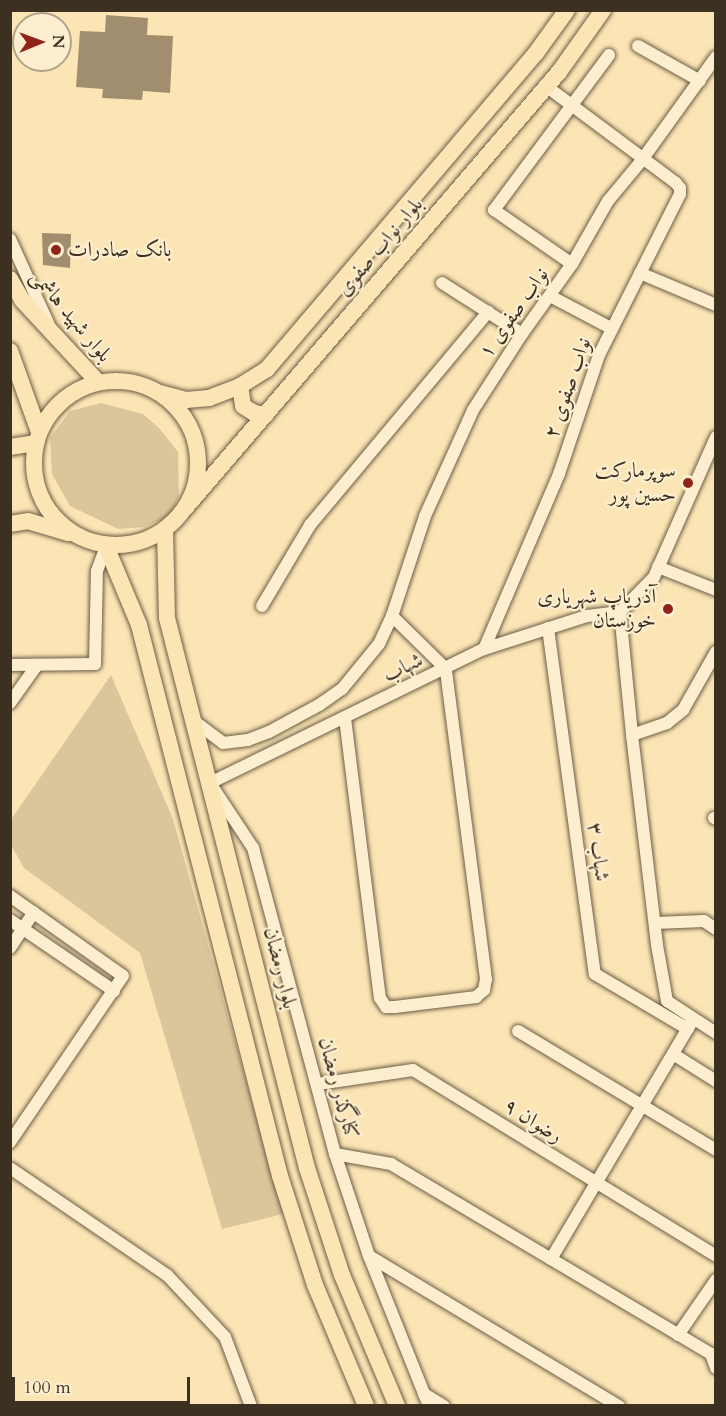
<!DOCTYPE html>
<html>
<head>
<meta charset="utf-8">
<style>
  body { margin:0 }
  #map { position:relative; width:726px; height:1416px; overflow:hidden; background:#fce5b5; font-family:Cardo,Amiri,serif }
  div>[style] { position:absolute }
  [style*='--x'] { left:calc(var(--x)*1px); top:calc(var(--y)*1px); width:calc(var(--w)*1px); rotate:calc(var(--a)*1deg) }
  .green>* { inset:0; background:#dbc69c }
  .building>* { inset:0; background:#a08e6e }
  .roads { filter:drop-shadow(0 0 2px #6c5d46) drop-shadow(0 0 2px #6c5d46) }
  .minor>* { height:12px; margin:-6px; padding:0 6px; transform-origin:6px; border-radius:6px; background:#fdeecf }
  .major>* { height:16px; margin:-8px; padding:0 8px; transform-origin:8px; border-radius:8px; background:#fce5b5 }
  .major>.ring { margin:-8px; padding:0; box-sizing:content-box; background:none; border:16px solid #fce5b5; border-radius:50% }
  .dots>* { width:16px; height:16px; translate:-50% -50%; box-sizing:border-box; border:3px solid #fdeecf; border-radius:50% }
  span { translate:-50% -50%; white-space:nowrap; text-align:center; line-height:1.15; -webkit-text-stroke:4.5px #fdeecf; paint-order:stroke }
  .street-label { font-size:21px; color:#3c3021 }
  .poi-label { font-size:21px; color:#3c3021 }
  .left { translate:0 -50%; text-align:left }
  .right { translate:-100% -50%; text-align:right }
  .frame { position:absolute; inset:0; border:12px solid #3c3021; pointer-events:none }
  .north { position:absolute; left:12px; top:12px; width:60px; height:60px; box-sizing:border-box; background:#fdeecf; border:2px solid #b0a289; border-radius:50%; rotate:89deg; font-size:16px; font-weight:700; line-height:24px; text-align:center; color:#3c3021 }
  .north::after { content:''; display:block; margin:auto; width:21px; height:27px; background:#8f2418; clip-path:polygon(50% 0,100% 100%,50% 72%,0 100%) }
  .scale { position:absolute; left:12px; top:1377px; width:178px; height:27px; box-sizing:border-box; border:3px solid #3c3021; border-top:0; padding-left:8px; font-size:18px; line-height:21px; white-space:nowrap; color:#3c3021; -webkit-text-stroke:4px #fdeecf; paint-order:stroke }
</style>
</head>
<body>
<div id="map">
  <div class="green">
    <div style="clip-path:polygon(101px 403px,143px 414px,159px 428px,178px 452px,179px 496px,170px 516px,144px 527px,118px 529px,70px 506px,52px 474px,50px 438px,70px 411px)"></div>
    <div style="clip-path:polygon(111px 675px,173px 819px,283px 1214px,222px 1229px,140px 953px,24px 868px,11px 845px,10px 821px)"></div>
  </div>
  <div class="building">
    <div style="clip-path:polygon(106px 15px,148px 18px,147px 35px,173px 36px,170px 93px,143px 91px,142px 100px,102px 98px,103px 89px,76px 87px,80px 31px,105px 32px)"></div>
    <div style="clip-path:polygon(42px 233px,71px 234px,70px 268px,43px 265px)"></div>
  </div>
  <div class="roads">
    <div class="minor">
      <div style="--x:638;--y:46;--w:71;--a:29.4"></div>
      <div style="--x:10;--y:239;--w:94;--a:65.6"></div>
      <div style="--x:572;--y:264;--w:95;--a:-145.3"></div>
      <div style="--x:494;--y:210;--w:193;--a:-53.4"></div>
      <div style="--x:640;--y:273;--w:82;--a:22.8"></div>
      <div style="--x:442;--y:283;--w:95;--a:32.5"></div>
      <div style="--x:550;--y:296;--w:69;--a:27.7"></div>
      <div style="--x:658;--y:567;--w:62;--a:21.6"></div>
      <div style="--x:262;--y:606;--w:94;--a:-59.3"></div>
      <div style="--x:310;--y:525;--w:278;--a:-50.1"></div>
      <div style="--x:620;--y:612;--w:124;--a:84.4"></div>
      <div style="--x:632;--y:735;--w:211;--a:83.2"></div>
      <div style="--x:657;--y:945;--w:57;--a:79.9"></div>
      <div style="--x:667;--y:1001;--w:59;--a:33.1"></div>
      <div style="--x:620;--y:612;--w:49;--a:-45.8"></div>
      <div style="--x:654;--y:577;--w:153;--a:-66.1"></div>
      <div style="--x:548;--y:628;--w:349;--a:82.3"></div>
      <div style="--x:595;--y:974;--w:108;--a:30.6"></div>
      <div style="--x:484;--y:649;--w:190;--a:-66.8"></div>
      <div style="--x:559;--y:474;--w:126;--a:-71.4"></div>
      <div style="--x:599;--y:355;--w:180;--a:-63.3"></div>
      <div style="--x:680;--y:194;--w:6;--a:-90"></div>
      <div style="--x:680;--y:188;--w:6;--a:-129"></div>
      <div style="--x:676;--y:183;--w:162;--a:-143.3"></div>
      <div style="--x:10;--y:665;--w:85;--a:-0.7"></div>
      <div style="--x:95;--y:664;--w:93;--a:-88.8"></div>
      <div style="--x:97;--y:571;--w:27;--a:-70"></div>
      <div style="--x:10;--y:703;--w:47;--a:-54.6"></div>
      <div style="--x:345;--y:718;--w:282;--a:82.9"></div>
      <div style="--x:380;--y:998;--w:11;--a:56"></div>
      <div style="--x:386;--y:1007;--w:9;--a:0"></div>
      <div style="--x:395;--y:1007;--w:82;--a:-7"></div>
      <div style="--x:476;--y:997;--w:11;--a:-41"></div>
      <div style="--x:484;--y:990;--w:11;--a:-80"></div>
      <div style="--x:486;--y:979;--w:313;--a:-97.4"></div>
      <div style="--x:446;--y:669;--w:76;--a:-135.5"></div>
      <div style="--x:194;--y:721;--w:36;--a:37"></div>
      <div style="--x:223;--y:743;--w:25;--a:-7"></div>
      <div style="--x:248;--y:740;--w:22;--a:-21"></div>
      <div style="--x:269;--y:732;--w:57;--a:-28.4"></div>
      <div style="--x:319;--y:705;--w:28;--a:-35"></div>
      <div style="--x:342;--y:689;--w:58;--a:-50.6"></div>
      <div style="--x:379;--y:644;--w:31;--a:-65"></div>
      <div style="--x:392;--y:616;--w:105;--a:-71.7"></div>
      <div style="--x:425;--y:516;--w:116;--a:-65.6"></div>
      <div style="--x:473;--y:410;--w:90;--a:-57.2"></div>
      <div style="--x:522;--y:334;--w:86;--a:-54.5"></div>
      <div style="--x:572;--y:264;--w:73;--a:-60.3"></div>
      <div style="--x:608;--y:201;--w:53;--a:-50.3"></div>
      <div style="--x:642;--y:160;--w:127;--a:-54.3"></div>
      <div style="--x:632;--y:735;--w:37;--a:-19"></div>
      <div style="--x:667;--y:723;--w:21;--a:-39"></div>
      <div style="--x:683;--y:710;--w:67;--a:-60.4"></div>
      <div style="--x:714;--y:818;--w:2;--a:27"></div>
      <div style="--x:10;--y:896;--w:138;--a:35.3"></div>
      <div style="--x:123;--y:976;--w:201;--a:124.2"></div>
      <div style="--x:10;--y:920;--w:126;--a:34.3"></div>
      <div style="--x:655;--y:923;--w:49;--a:-2.3"></div>
      <div style="--x:704;--y:921;--w:14;--a:34"></div>
      <div style="--x:10;--y:948;--w:43;--a:-56.3"></div>
      <div style="--x:518;--y:1031;--w:231;--a:31"></div>
      <div style="--x:673;--y:1054;--w:51;--a:32.1"></div>
      <div style="--x:318;--y:1084;--w:96;--a:-8.4"></div>
      <div style="--x:413;--y:1070;--w:356;--a:31.5"></div>
      <div style="--x:335;--y:1154;--w:57;--a:10.1"></div>
      <div style="--x:391;--y:1164;--w:372;--a:30.7"></div>
      <div style="--x:711;--y:1354;--w:15;--a:70"></div>
      <div style="--x:10;--y:1168;--w:190;--a:34.3"></div>
      <div style="--x:167;--y:1275;--w:85;--a:46.9"></div>
      <div style="--x:225;--y:1337;--w:74;--a:69.4"></div>
      <div style="--x:369;--y:1256;--w:292;--a:31"></div>
      <div style="--x:551;--y:1259;--w:274;--a:-59.3"></div>
      <div style="--x:678;--y:1335;--w:67;--a:-55.4"></div>
      <div style="--x:424;--y:1394;--w:23;--a:31"></div>
      <div style="--x:429;--y:1406;--w:162;--a:-111.8"></div>
      <div style="--x:369;--y:1256;--w:108;--a:-108.4"></div>
      <div style="--x:335;--y:1154;--w:317;--a:-105"></div>
      <div style="--x:253;--y:848;--w:78;--a:-123.5"></div>
      <div style="--x:210;--y:783;--w:305;--a:-26.1"></div>
      <div style="--x:484;--y:649;--w:108;--a:-17.8"></div>
      <div style="--x:587;--y:616;--w:33;--a:-7"></div>
    </div>
    <div class="major">
      <div style="--x:10;--y:279;--w:24;--a:60"></div>
      <div style="--x:22;--y:300;--w:112;--a:47.2"></div>
      <div style="--x:10;--y:351;--w:86;--a:70.3"></div>
      <div class="ring" style="left:34px;top:381px;width:148px;height:148px"></div>
      <div style="--x:240;--y:386;--w:20;--a:81"></div>
      <div style="--x:243;--y:406;--w:13;--a:32"></div>
      <div style="--x:254;--y:413;--w:12;--a:9"></div>
      <div style="--x:160;--y:393;--w:27;--a:15"></div>
      <div style="--x:186;--y:400;--w:23;--a:-5"></div>
      <div style="--x:209;--y:398;--w:33;--a:-21"></div>
      <div style="--x:240;--y:386;--w:32;--a:-32"></div>
      <div style="--x:267;--y:369;--w:415;--a:-49.6"></div>
      <div style="--x:536;--y:53;--w:53;--a:-54.2"></div>
      <div style="--x:10;--y:447;--w:25;--a:-9"></div>
      <div style="--x:186;--y:507;--w:573;--a:-49.39"></div>
      <div style="--x:559;--y:72;--w:76;--a:-54.6"></div>
      <div style="--x:10;--y:524;--w:18;--a:-9"></div>
      <div style="--x:28;--y:521;--w:42;--a:16.7"></div>
      <div style="--x:165;--y:530;--w:88;--a:88.7"></div>
      <div style="--x:167;--y:618;--w:568;--a:75.72"></div>
      <div style="--x:307;--y:1168;--w:113;--a:71.9"></div>
      <div style="--x:342;--y:1275;--w:142;--a:67.2"></div>
      <div style="--x:106;--y:546;--w:86;--a:67.3"></div>
      <div style="--x:139;--y:625;--w:569;--a:75.65"></div>
      <div style="--x:280;--y:1176;--w:114;--a:72.2"></div>
      <div style="--x:315;--y:1285;--w:131;--a:67.1"></div>
    </div>
  </div>
  <div class="dots">
    <div style="left:56px;top:250px;background:#8f2418"></div>
    <div style="left:688px;top:483px;background:#8f2418"></div>
    <div style="left:668px;top:609px;background:#8f2418"></div>
  </div>
  <div class="street-label">
    <span style="left:380px;top:247px;rotate:-50deg">بلوار نواب صفوی</span>
    <span style="left:514px;top:313px;rotate:-55deg">نواب صفوی ۱</span>
    <span style="left:71px;top:316px;rotate:50deg">بلوار شهید هاشمی</span>
    <span style="left:568px;top:388px;rotate:-71deg">نواب صفوی ۲</span>
    <span style="left:403px;top:668px;rotate:-26deg">شهاب</span>
    <span style="left:598px;top:852px;rotate:82deg">شهاب ۳</span>
    <span style="left:280px;top:968px;rotate:76deg">بلوار رمضان</span>
    <span style="left:338px;top:1088px;rotate:75deg">کنارگذر رمضان</span>
    <span style="left:533px;top:1121px;rotate:32deg">رضوان ۹</span>
  </div>
  <div class="poi-label">
    <span class="left" style="left:68px;top:250px">بانک صادرات</span>
    <span class="right" style="left:676px;top:483px">سوپرمارکت<br>حسین پور</span>
    <span class="right" style="left:656px;top:609px">آذریاپ شهریاری<br>خوزستان</span>
  </div>
  <div class="frame"></div>
  <div class="north">N</div>
  <div class="scale">100 m</div>
</div>
</body>
</html>
